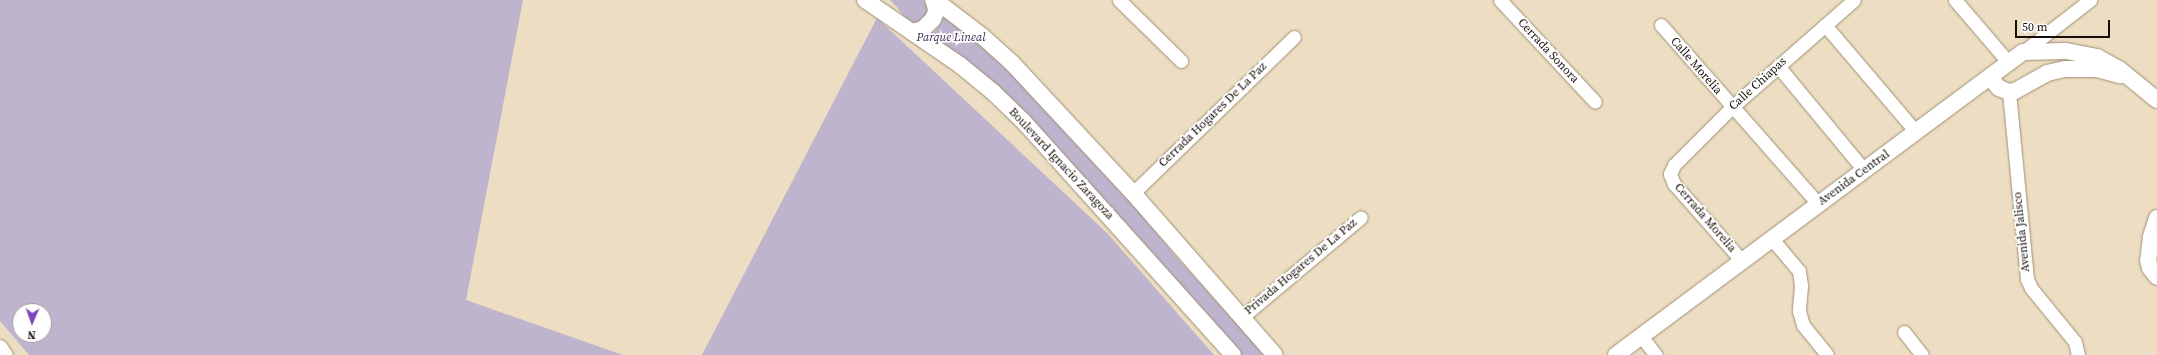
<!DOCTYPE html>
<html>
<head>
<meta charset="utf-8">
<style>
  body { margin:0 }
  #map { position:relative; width:2157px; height:355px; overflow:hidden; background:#edddc2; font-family:"Source Serif 4",serif }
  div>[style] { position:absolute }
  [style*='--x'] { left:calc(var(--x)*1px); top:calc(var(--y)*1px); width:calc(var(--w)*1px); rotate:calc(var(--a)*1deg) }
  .green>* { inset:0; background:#beb4ce }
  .roads { filter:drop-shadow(0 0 1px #9f9077) drop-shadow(0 0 1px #9f9077) }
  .minor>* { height:13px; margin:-6.5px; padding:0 6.5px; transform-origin:6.5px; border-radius:6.5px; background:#fff }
  .major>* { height:16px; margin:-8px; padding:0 8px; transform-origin:8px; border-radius:8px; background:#fff }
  span { translate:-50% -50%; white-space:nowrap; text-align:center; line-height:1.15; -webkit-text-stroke:3.5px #fff; paint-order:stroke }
  .park-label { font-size:12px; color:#3e2c54; font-style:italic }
  .street-label { font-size:12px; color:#150f07 }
  .north { position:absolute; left:12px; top:303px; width:40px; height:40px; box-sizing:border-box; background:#fff; border:1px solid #a19f9c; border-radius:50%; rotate:182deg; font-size:11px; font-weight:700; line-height:16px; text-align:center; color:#150f07 }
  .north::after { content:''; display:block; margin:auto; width:14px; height:18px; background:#8047bd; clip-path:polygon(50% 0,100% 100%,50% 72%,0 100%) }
  .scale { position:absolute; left:2015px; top:20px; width:95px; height:18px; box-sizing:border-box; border:2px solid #150f07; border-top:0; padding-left:5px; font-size:12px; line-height:14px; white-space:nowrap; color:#150f07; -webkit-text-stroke:3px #fff; paint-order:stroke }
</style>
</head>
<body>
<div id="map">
  <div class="green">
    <div style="clip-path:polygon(evenodd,0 0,523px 0,466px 300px,623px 355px,29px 355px,0 321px,0 0,20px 311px,44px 311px,44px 335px,20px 335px,20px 311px)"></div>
    <div style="clip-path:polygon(890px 0,923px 0,932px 8px,919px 28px,904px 17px,897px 7px)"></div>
    <div style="clip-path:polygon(942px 13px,995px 57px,1112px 179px,1179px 260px,1265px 355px,1239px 355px,1048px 143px,922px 35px,935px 31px,940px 24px)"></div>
    <div style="clip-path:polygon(877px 18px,1107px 233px,1214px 355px,702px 355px)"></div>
  </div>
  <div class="roads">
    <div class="minor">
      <div style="--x:1119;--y:0;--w:87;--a:44.5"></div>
      <div style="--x:1500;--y:0;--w:139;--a:47"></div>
      <div style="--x:1955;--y:0;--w:83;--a:49.4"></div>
      <div style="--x:1661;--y:25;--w:238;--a:48.7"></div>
      <div style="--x:1825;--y:25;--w:140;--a:49.6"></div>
      <div style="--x:2023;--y:52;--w:85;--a:-37.8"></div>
      <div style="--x:1778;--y:66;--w:135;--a:50.4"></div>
      <div style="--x:2009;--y:92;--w:188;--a:84.5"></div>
      <div style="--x:2027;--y:279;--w:10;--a:66"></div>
      <div style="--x:2031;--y:288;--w:70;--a:50.8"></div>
      <div style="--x:2075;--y:342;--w:13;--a:77"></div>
      <div style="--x:1133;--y:193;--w:224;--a:-44.1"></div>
      <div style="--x:1772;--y:239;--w:42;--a:49.8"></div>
      <div style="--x:1799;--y:271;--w:15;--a:82"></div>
      <div style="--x:1801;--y:286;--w:25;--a:95"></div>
      <div style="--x:1799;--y:311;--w:15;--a:74"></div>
      <div style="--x:1803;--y:325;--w:38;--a:51"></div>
      <div style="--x:1742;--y:261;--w:103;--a:-131.4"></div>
      <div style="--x:1674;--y:184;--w:11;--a:-112"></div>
      <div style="--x:1670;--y:174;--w:10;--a:-66"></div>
      <div style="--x:1674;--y:165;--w:82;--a:-45"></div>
      <div style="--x:1732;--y:107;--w:162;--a:-41.3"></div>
      <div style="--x:1242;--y:317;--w:155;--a:-40"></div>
      <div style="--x:1904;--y:332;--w:29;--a:52"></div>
      <div style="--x:1641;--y:336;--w:24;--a:52"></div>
      <div style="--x:0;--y:346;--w:11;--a:56"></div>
    </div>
    <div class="major">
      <div style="--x:865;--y:0;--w:115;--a:34.4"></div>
      <div style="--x:960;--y:65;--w:43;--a:39.3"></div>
      <div style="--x:993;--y:92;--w:43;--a:44.1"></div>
      <div style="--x:1024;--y:122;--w:313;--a:48.1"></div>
      <div style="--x:935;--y:0;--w:59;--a:37.5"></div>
      <div style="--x:982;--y:36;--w:40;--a:42"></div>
      <div style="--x:1012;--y:63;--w:178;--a:47.1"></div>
      <div style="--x:1133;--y:193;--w:215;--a:48.8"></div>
      <div style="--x:913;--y:32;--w:10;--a:-17"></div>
      <div style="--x:923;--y:29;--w:14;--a:-45"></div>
      <div style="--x:933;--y:19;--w:8;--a:-67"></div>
      <div style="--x:936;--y:12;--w:8;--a:-97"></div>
      <div style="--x:935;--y:4;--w:4;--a:-117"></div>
      <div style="--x:1990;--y:78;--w:13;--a:48"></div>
      <div style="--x:1999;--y:88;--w:11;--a:22"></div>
      <div style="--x:2009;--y:92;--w:6;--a:-9"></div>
      <div style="--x:2015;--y:91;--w:37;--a:-29"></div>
      <div style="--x:2047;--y:73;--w:18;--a:-13"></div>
      <div style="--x:2065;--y:69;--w:32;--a:0"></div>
      <div style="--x:2097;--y:69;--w:24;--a:15"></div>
      <div style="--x:2157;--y:218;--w:20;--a:108"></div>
      <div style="--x:2151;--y:237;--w:23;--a:97"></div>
      <div style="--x:2148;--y:260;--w:8;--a:76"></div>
      <div style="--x:2150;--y:268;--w:11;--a:52"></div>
      <div style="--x:1616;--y:355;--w:507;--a:-36.67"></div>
      <div style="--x:2023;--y:52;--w:43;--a:-1.3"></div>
      <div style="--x:2066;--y:51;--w:32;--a:11"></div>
      <div style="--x:2097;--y:57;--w:25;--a:29"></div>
      <div style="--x:2119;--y:69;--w:49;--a:39.2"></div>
    </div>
  </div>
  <div class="park-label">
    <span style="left:951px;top:38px">Parque Lineal</span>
  </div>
  <div class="street-label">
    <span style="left:1548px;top:51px;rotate:47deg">Cerrada Sonora</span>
    <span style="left:1696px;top:66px;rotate:49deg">Calle Morelia</span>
    <span style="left:1758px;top:84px;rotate:-42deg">Calle Chiapas</span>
    <span style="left:1213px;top:115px;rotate:-44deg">Cerrada Hogares De La Paz</span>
    <span style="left:1061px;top:164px;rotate:47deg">Boulevard Ignacio Zaragoza</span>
    <span style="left:1854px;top:178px;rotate:-36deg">Avenida Central</span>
    <span style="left:1705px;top:218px;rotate:49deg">Cerrada Morelia</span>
    <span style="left:2022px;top:232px;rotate:-96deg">Avenida Jalisco</span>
    <span style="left:1301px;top:267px;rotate:-40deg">Privada Hogares De La Paz</span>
  </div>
  <div class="north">N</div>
  <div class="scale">50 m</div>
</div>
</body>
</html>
